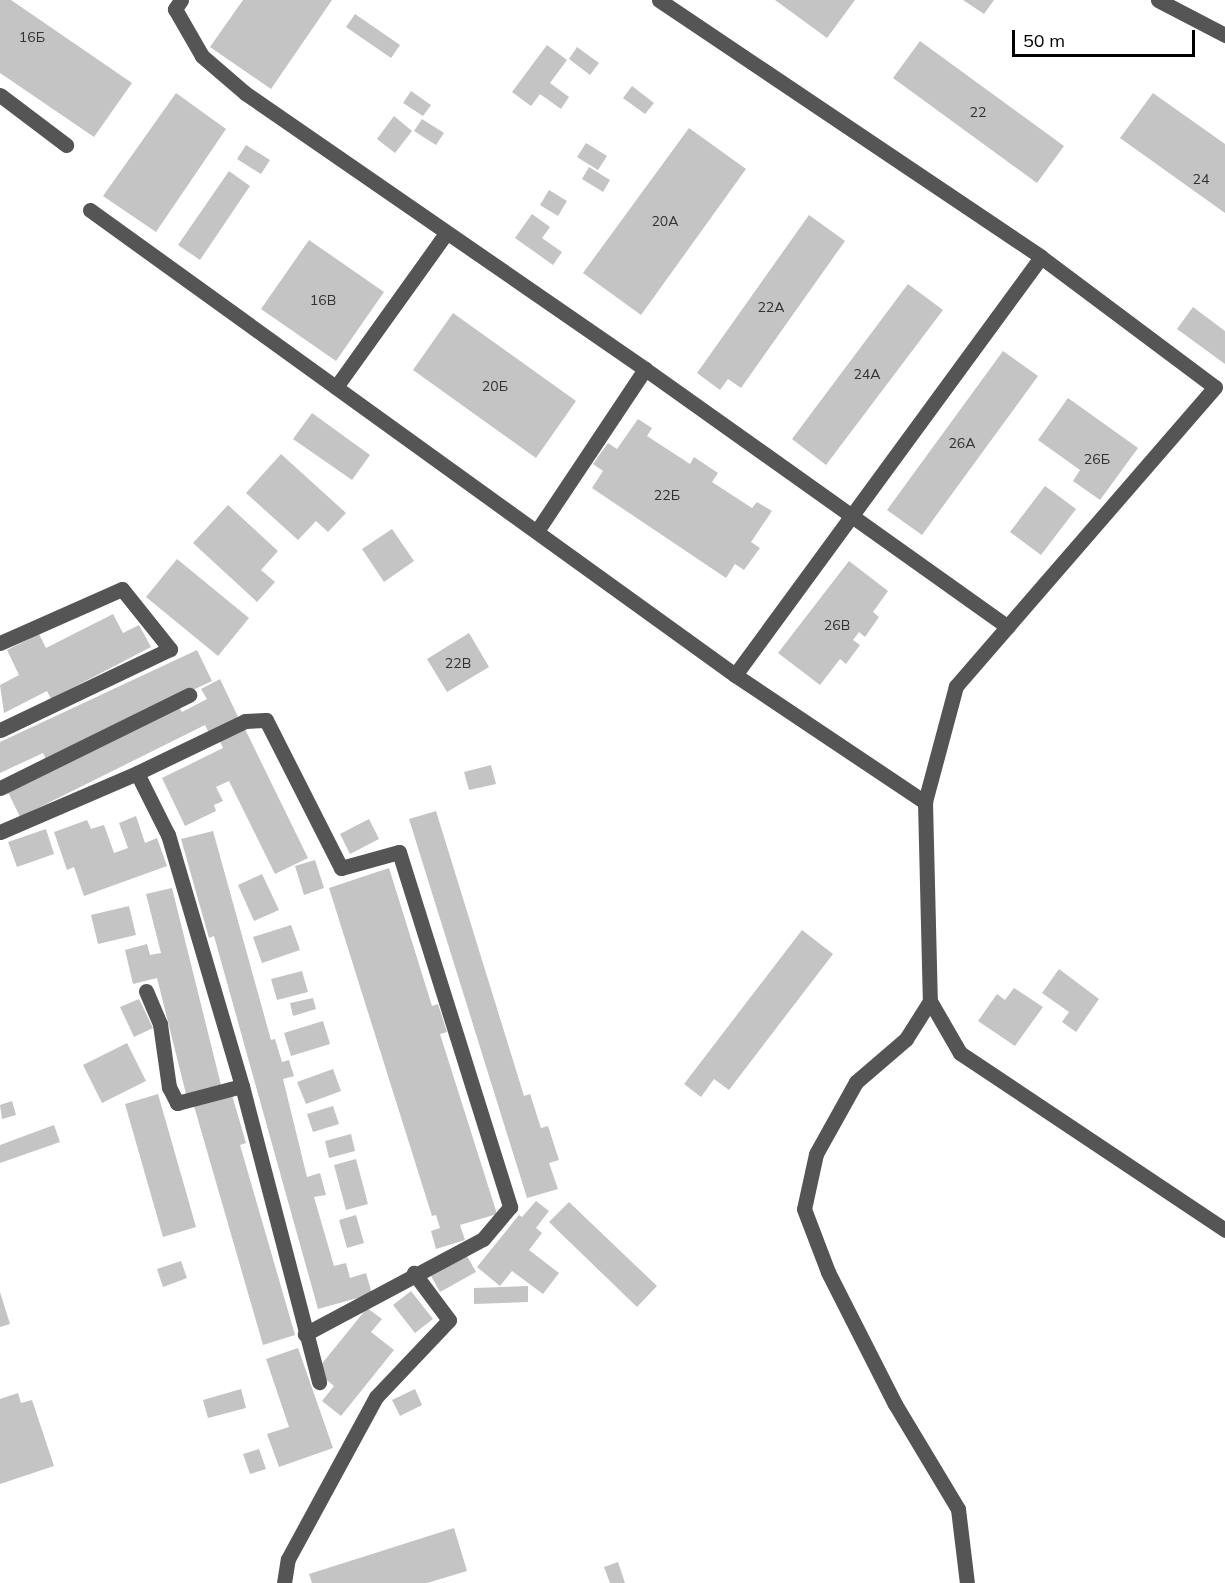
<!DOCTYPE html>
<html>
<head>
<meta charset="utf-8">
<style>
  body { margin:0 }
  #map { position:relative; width:1225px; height:1583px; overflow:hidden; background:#fff; font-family:Mulish,sans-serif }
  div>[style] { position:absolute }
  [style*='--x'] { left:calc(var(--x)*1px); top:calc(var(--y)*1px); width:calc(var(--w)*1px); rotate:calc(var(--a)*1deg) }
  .building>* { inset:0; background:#c4c4c4 }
  .minor>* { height:15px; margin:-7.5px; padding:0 7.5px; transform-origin:7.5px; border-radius:7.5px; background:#555 }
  span { translate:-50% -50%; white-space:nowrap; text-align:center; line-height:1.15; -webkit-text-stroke:6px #fff; paint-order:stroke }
  .number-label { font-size:14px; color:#313131 }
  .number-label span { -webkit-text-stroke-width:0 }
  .scale { position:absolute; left:1012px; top:30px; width:183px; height:27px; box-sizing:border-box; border:3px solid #000; border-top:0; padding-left:8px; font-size:18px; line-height:21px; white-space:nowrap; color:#000; -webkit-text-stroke:4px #fff; paint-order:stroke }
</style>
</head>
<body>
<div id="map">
  <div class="building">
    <div style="clip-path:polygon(0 0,11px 0,132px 83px,94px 137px,0 73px)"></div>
    <div style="clip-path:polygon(243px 0,332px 0,271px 89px,210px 47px)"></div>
    <div style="clip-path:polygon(775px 0,855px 0,827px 38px)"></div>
    <div style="clip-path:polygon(963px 0,994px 0,984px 14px)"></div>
    <div style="clip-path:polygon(355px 14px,400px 45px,391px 58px,346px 27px)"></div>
    <div style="clip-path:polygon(920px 41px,1064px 146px,1037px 183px,893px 78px)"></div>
    <div style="clip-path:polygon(547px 45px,567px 60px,550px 83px,569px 97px,561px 109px,540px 94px,531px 106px,512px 92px)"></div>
    <div style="clip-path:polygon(577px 47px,599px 63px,590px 75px,569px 59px)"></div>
    <div style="clip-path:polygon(632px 86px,654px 103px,645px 114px,623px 98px)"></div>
    <div style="clip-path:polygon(411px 91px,431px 105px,423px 116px,403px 103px)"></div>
    <div style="clip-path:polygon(176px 93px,226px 129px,156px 232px,103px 196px)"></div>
    <div style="clip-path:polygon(1153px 93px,1225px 144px,1225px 213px,1120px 138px)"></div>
    <div style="clip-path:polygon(394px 116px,412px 131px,395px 153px,377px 139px)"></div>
    <div style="clip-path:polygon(422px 119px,444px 133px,436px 145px,414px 131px)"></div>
    <div style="clip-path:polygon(689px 128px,746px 169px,641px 315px,583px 273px)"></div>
    <div style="clip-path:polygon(586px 143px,607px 156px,598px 170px,577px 157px)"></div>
    <div style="clip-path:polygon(246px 145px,270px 160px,261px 174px,237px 159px)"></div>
    <div style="clip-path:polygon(589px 167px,610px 180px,603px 192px,582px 179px)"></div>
    <div style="clip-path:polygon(229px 171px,250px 186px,200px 260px,178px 245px)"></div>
    <div style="clip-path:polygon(549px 190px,567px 201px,558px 216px,540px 205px)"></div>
    <div style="clip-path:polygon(532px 214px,550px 227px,542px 238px,562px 252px,553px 265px,515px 238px)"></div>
    <div style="clip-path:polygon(809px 215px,845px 241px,741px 388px,728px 379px,720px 390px,697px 373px)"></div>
    <div style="clip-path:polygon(309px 240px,384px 292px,336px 361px,261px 309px)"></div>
    <div style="clip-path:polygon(908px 284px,943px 310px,826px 465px,792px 439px)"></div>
    <div style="clip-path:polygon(1193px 307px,1225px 331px,1225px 364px,1177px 329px)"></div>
    <div style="clip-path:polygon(453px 313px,576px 401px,536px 458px,413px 370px)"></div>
    <div style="clip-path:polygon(1003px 351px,1038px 376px,922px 535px,887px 510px)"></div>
    <div style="clip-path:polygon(1068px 398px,1138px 448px,1100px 500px,1073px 481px,1080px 470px,1038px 440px)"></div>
    <div style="clip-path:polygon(312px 413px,370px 455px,352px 480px,293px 439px)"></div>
    <div style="clip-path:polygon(638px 419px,652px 428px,647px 436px,690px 464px,694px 457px,718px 473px,712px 482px,752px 508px,757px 502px,772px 511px,751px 542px,760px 548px,744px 570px,735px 564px,726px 578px,592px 488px,603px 471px,593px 464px,608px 443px,617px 449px)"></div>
    <div style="clip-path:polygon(281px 454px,346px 513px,328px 532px,316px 521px,298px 540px,246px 493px)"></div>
    <div style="clip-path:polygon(1045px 486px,1076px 509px,1041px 555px,1010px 532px)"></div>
    <div style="clip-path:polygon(228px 505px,278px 551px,261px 570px,275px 582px,257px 602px,193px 543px)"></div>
    <div style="clip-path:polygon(392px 529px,414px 561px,384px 582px,362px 549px)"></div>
    <div style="clip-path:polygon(177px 559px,249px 618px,218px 656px,146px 597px)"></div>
    <div style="clip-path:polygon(849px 561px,888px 591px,873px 612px,879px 617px,865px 637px,859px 632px,853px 640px,860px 645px,846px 664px,840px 659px,820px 685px,778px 653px)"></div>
    <div style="clip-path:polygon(113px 614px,123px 633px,139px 625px,151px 647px,51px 699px,47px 691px,4px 713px,0 685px,19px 675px,7px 650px,39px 634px,46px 648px)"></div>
    <div style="clip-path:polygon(469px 633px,489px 667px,447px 692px,427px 659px)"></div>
    <div style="clip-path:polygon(197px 650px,212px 681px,46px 759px,43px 753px,0 773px,0 742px)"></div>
    <div style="clip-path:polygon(220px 679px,240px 721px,210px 735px,205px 725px,20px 817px,7px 790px,178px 705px,182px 712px,207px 699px,201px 689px)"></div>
    <div style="clip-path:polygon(243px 725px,308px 858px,275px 874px,229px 781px,216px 787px,223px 801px,214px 805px,216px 811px,185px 826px,162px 778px,223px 748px,218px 737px)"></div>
    <div style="clip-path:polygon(491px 765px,496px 784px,469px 790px,464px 772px)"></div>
    <div style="clip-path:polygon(436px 811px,524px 1096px,530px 1094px,541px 1128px,548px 1126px,559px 1160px,549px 1163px,558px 1189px,527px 1198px,409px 819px)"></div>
    <div style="clip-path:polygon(136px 816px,145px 843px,157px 838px,167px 866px,84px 896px,74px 867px,67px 870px,54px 832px,87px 820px,91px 829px,104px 825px,114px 853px,128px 848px,119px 823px)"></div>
    <div style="clip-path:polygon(369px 819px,379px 839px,350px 854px,340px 834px)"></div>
    <div style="clip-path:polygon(46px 829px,54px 854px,17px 867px,8px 842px)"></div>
    <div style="clip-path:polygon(213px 831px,271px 1040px,275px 1039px,282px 1062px,289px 1060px,294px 1076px,283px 1079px,307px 1177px,320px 1173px,326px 1195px,314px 1197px,334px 1266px,346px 1263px,350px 1278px,366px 1273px,372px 1294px,318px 1309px,214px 936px,209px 938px,181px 839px)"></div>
    <div style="clip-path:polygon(315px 860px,324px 888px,304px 895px,295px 866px)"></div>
    <div style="clip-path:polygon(389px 868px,432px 1006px,438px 1004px,447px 1032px,440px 1034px,497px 1214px,460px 1225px,465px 1240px,436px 1249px,431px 1231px,440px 1228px,436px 1215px,432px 1216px,329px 888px)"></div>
    <div style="clip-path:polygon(262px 874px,279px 910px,254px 921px,238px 885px)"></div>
    <div style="clip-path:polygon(172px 888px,221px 1085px,186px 1094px,157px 978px,133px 984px,125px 950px,147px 944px,150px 955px,161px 953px,146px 894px)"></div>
    <div style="clip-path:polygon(129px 906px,136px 935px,98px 944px,91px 915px)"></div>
    <div style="clip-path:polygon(291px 925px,300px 950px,262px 963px,253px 937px)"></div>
    <div style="clip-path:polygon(802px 930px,833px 954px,729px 1090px,714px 1079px,701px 1097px,684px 1084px)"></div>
    <div style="clip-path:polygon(1059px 969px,1099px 999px,1076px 1032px,1062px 1022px,1069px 1012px,1042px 993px)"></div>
    <div style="clip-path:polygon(302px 971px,308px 992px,277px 1000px,271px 979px)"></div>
    <div style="clip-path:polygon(1014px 988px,1043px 1007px,1015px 1046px,978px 1021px,997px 994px,1005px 1000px)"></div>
    <div style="clip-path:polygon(313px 998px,316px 1009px,293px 1016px,290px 1003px)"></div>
    <div style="clip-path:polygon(139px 999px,153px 1028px,134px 1037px,120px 1007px)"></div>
    <div style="clip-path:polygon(323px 1021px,330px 1044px,291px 1056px,284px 1033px)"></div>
    <div style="clip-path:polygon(127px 1043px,146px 1081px,102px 1103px,83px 1065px)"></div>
    <div style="clip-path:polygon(333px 1069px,341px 1091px,306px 1104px,297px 1082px)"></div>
    <div style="clip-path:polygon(158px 1094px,196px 1227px,163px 1237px,125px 1104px)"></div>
    <div style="clip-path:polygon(232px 1095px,246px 1143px,240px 1145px,295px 1335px,263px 1345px,194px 1106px)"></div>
    <div style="clip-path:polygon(12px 1101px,16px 1115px,2px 1119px,0 1105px)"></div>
    <div style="clip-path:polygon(333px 1106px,339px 1124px,313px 1132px,307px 1114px)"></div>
    <div style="clip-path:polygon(54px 1125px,60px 1142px,0 1163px,0 1145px)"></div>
    <div style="clip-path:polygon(351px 1134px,355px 1151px,329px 1158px,325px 1141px)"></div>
    <div style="clip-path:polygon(356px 1159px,368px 1204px,346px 1210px,334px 1165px)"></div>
    <div style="clip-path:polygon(536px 1201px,549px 1211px,536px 1228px,542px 1233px,529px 1250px,559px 1273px,543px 1294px,512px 1271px,500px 1286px,477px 1267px,519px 1215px,522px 1217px)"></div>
    <div style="clip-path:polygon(569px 1202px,657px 1286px,637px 1307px,549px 1222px)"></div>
    <div style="clip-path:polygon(356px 1215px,364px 1243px,347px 1248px,339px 1220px)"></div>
    <div style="clip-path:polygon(467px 1256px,476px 1272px,440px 1292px,431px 1276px)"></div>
    <div style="clip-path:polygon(181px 1261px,187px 1278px,163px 1287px,157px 1269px)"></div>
    <div style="clip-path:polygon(528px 1286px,528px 1302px,474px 1304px,474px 1288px)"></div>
    <div style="clip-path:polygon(411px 1291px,433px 1319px,415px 1333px,393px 1305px)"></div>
    <div style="clip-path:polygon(0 1292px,10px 1324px,0 1327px)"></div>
    <div style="clip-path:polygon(367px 1308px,382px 1319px,371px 1332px,394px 1350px,341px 1416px,322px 1401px,334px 1386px,316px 1371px)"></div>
    <div style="clip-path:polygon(298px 1348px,333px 1448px,279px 1467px,267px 1434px,289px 1427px,266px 1359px)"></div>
    <div style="clip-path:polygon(241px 1389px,246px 1408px,208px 1418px,203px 1400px)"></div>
    <div style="clip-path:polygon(415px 1389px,422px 1405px,400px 1416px,392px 1400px)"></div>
    <div style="clip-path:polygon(18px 1393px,21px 1403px,32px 1400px,54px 1466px,0 1484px,0 1399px)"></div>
    <div style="clip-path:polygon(259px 1449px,266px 1469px,250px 1474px,243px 1454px)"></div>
    <div style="clip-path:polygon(454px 1528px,467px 1571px,427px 1583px,312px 1583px,309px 1574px)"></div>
    <div style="clip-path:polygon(618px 1562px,625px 1583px,610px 1583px,604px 1567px)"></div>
  </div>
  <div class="minor">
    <div style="--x:181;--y:0;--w:11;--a:124"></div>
    <div style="--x:175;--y:9;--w:54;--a:60.1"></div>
    <div style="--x:202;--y:56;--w:57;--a:40.7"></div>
    <div style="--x:245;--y:93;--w:486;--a:34.6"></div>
    <div style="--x:645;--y:369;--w:445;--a:35.4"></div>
    <div style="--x:659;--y:0;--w:460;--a:33.9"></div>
    <div style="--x:1041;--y:257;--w:217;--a:36.8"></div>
    <div style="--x:1215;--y:387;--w:396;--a:130.9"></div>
    <div style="--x:956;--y:686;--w:120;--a:105"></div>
    <div style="--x:925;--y:802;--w:199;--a:88.6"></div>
    <div style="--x:930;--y:1001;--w:60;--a:60"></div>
    <div style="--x:960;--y:1053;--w:319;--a:33.7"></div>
    <div style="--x:1158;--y:0;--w:76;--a:27.6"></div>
    <div style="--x:0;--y:95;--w:83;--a:37.1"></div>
    <div style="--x:90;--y:210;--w:795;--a:35.79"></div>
    <div style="--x:735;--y:675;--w:229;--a:33.8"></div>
    <div style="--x:336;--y:387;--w:187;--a:-54.4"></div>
    <div style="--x:537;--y:531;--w:195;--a:-56.3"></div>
    <div style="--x:0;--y:643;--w:133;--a:-23.9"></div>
    <div style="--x:122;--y:589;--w:77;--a:51.3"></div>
    <div style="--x:170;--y:649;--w:188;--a:154.5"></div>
    <div style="--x:735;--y:675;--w:518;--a:-53.79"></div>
    <div style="--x:0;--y:788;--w:211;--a:-26.2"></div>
    <div style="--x:0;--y:832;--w:149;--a:-23.3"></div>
    <div style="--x:146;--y:991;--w:36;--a:67"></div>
    <div style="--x:160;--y:1024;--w:64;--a:81.9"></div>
    <div style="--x:169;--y:1087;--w:18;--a:63"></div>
    <div style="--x:177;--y:1103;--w:67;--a:-14.7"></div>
    <div style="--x:242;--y:1086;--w:262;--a:-106.4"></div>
    <div style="--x:168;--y:835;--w:69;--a:-116.6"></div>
    <div style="--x:137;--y:773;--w:120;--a:-25.7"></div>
    <div style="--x:245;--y:721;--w:21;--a:-3"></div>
    <div style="--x:266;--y:720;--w:166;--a:63.1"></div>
    <div style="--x:341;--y:868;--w:60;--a:-15.4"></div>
    <div style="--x:399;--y:852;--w:372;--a:72.6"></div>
    <div style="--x:510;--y:1207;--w:42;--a:130.2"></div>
    <div style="--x:483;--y:1239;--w:202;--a:151.9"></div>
    <div style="--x:930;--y:1001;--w:45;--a:122.3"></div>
    <div style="--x:906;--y:1039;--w:66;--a:139.3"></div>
    <div style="--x:856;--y:1082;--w:82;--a:119.1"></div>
    <div style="--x:816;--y:1154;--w:56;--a:102.3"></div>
    <div style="--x:804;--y:1209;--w:67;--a:69.1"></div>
    <div style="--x:828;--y:1272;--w:148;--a:63.1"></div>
    <div style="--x:895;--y:1404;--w:122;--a:59"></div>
    <div style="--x:958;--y:1509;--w:75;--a:83.1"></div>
    <div style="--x:242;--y:1086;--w:306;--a:75.4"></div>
    <div style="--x:284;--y:1583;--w:24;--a:-81"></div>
    <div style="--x:288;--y:1559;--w:184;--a:-61.5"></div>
    <div style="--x:376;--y:1397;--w:106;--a:-46.5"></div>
    <div style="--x:449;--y:1320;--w:59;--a:-126.7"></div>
  </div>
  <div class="number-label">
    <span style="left:32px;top:37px">16Б</span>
    <span style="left:978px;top:112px">22</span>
    <span style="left:1201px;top:179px">24</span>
    <span style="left:665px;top:221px">20А</span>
    <span style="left:323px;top:300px">16В</span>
    <span style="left:771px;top:307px">22А</span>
    <span style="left:867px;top:374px">24А</span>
    <span style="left:495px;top:386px">20Б</span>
    <span style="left:962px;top:443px">26А</span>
    <span style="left:1097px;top:459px">26Б</span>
    <span style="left:667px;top:495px">22Б</span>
    <span style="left:837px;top:625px">26В</span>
    <span style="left:458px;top:663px">22В</span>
  </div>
  <div class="scale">50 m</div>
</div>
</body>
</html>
